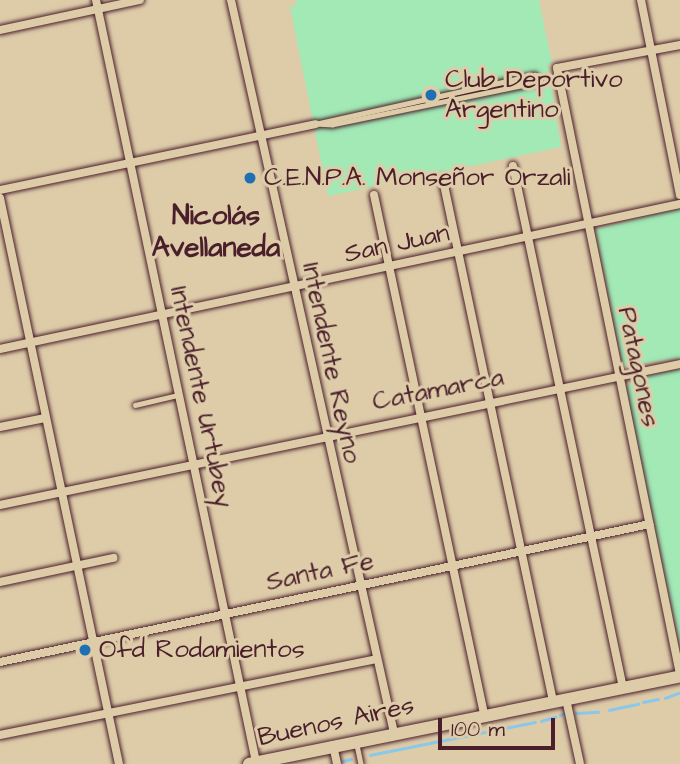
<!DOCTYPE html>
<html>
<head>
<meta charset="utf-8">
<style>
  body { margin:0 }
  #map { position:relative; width:680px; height:764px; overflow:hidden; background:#decca9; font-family:"Architects Daughter",sans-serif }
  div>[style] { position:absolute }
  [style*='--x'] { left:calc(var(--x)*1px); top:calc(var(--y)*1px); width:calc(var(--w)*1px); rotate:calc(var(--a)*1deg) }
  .green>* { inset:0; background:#a2e9b6 }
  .stream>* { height:2.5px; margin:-1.25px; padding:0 1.25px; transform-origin:1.25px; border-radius:1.25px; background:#89c8ea }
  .roads { filter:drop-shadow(0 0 2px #4a1f2b) drop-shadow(0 0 2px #4a1f2b) }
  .lane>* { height:4.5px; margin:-2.25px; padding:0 2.25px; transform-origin:2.25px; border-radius:2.25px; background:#decca9 }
  .street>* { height:8px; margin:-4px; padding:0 4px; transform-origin:4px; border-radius:4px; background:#decca9 }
  .secondary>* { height:12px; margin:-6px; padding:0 6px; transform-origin:6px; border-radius:6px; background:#decca9 }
  .dots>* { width:19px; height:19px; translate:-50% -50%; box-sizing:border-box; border:4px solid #decca9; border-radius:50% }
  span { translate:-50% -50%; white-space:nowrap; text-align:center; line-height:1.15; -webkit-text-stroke:6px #decca9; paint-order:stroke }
  .poi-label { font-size:26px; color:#4a1f2b }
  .left { translate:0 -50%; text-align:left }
  .street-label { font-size:26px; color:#4a1f2b }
  .neighbourhood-label { font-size:28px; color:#4a1f2b; font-weight:700 }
  .scale { position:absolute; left:438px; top:718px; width:117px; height:32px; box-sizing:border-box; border:4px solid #4a1f2b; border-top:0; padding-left:9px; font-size:21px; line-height:24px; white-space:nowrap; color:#4a1f2b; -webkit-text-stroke:5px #decca9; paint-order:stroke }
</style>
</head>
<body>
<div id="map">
  <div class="green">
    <div style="clip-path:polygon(296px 0,539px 0,552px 63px,548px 65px,561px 147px,328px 196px,290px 7px,296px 5px)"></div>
    <div style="clip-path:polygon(680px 208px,680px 358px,623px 366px,595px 229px)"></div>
    <div style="clip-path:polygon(680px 369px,680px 648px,626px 388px,633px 378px)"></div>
  </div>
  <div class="stream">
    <div style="--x:665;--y:698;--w:14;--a:-21"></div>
    <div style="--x:643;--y:702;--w:15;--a:-11"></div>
    <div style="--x:609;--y:710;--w:30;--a:-12"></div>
    <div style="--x:576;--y:713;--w:22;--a:-3"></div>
    <div style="--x:560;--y:715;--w:4;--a:-14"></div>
    <div style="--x:541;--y:721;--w:15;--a:-16"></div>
    <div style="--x:370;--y:755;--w:168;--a:-11.3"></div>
    <div style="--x:343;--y:761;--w:8;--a:-14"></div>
    <div style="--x:331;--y:764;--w:1;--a:0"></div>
  </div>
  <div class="roads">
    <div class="lane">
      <div style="--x:535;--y:75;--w:9;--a:54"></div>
      <div style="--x:540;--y:82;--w:211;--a:168.3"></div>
      <div style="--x:333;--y:125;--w:18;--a:-177"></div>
      <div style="--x:315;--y:124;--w:225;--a:-12.6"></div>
      <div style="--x:135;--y:405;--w:44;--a:-13.1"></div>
      <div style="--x:357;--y:745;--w:19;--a:78"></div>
    </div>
    <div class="street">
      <div style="--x:96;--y:0;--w:779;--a:78.14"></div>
      <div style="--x:231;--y:0;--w:751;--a:77.46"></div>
      <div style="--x:641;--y:0;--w:199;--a:78.7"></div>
      <div style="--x:0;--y:30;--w:143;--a:-12.1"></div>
      <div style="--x:680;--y:45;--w:125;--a:169.4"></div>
      <div style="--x:557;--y:68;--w:618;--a:78.53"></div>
      <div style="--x:513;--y:166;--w:533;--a:78.1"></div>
      <div style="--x:443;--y:180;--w:532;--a:78.08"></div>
      <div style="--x:0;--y:190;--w:322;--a:-11.8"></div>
      <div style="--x:374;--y:195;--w:531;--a:78.03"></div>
      <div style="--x:0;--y:198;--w:578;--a:78.13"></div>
      <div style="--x:0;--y:349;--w:695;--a:-12.04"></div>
      <div style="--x:0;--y:427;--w:46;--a:-11.3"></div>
      <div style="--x:0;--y:505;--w:694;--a:-11.71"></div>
      <div style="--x:0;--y:582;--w:116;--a:-12"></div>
      <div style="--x:0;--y:662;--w:664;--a:-11.99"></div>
      <div style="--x:566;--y:699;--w:66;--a:77.8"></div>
      <div style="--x:0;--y:735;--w:384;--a:-11.4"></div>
      <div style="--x:333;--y:745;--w:19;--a:78"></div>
    </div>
    <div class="secondary">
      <div style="--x:249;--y:764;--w:440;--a:-11.5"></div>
    </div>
  </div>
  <div class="dots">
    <div style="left:431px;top:95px;background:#1f6fb2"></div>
    <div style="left:250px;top:178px;background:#1f6fb2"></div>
    <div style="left:85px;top:650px;background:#1f6fb2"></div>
  </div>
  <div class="poi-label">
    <span class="left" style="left:445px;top:95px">Club Deportivo<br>Argentino</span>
    <span class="left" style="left:264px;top:178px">C.E.N.P.A. Monseñor Orzali</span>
    <span class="left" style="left:99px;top:650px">Ofd Rodamientos</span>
  </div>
  <div class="street-label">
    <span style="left:397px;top:244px;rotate:-12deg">San Juan</span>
    <span style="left:331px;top:363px;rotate:78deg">Intendente Reyno</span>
    <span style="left:638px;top:367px;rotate:78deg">Patagones</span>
    <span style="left:438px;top:390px;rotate:-11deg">Catamarca</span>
    <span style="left:201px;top:397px;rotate:78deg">Intendente Urtubey</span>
    <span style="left:320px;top:572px;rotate:-12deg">Santa Fe</span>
    <span style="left:336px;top:722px;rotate:-12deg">Buenos Aires</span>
  </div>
  <div class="neighbourhood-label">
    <span style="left:216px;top:232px">Nicolás<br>Avellaneda</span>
  </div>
  <div class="scale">100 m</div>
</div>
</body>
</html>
